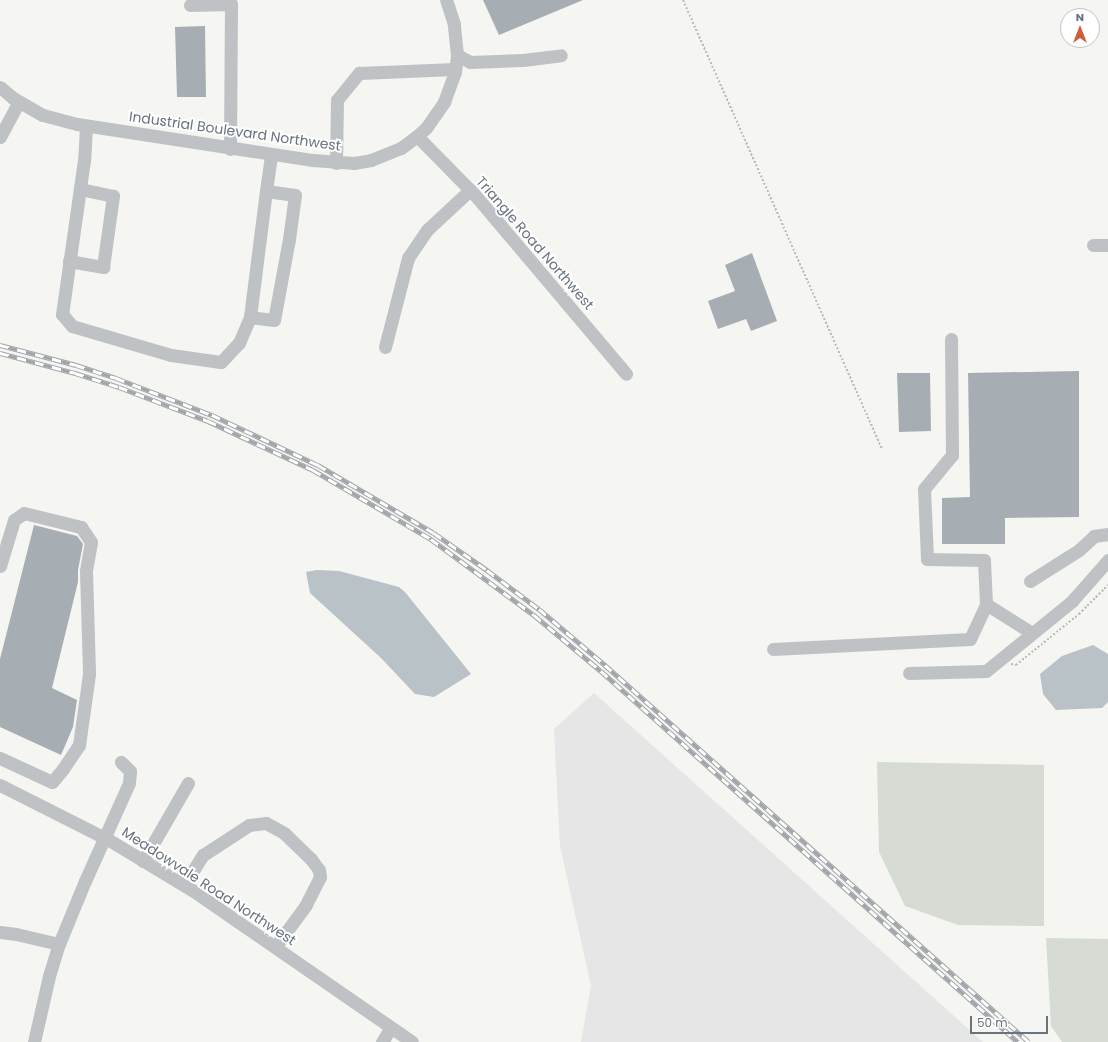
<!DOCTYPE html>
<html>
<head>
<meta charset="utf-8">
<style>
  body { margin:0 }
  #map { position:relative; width:1108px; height:1042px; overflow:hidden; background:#f5f5f1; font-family:Poppins,sans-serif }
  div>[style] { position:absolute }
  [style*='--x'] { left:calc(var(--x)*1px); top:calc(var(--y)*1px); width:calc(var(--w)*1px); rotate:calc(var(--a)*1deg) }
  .built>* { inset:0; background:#e5e6e5 }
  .green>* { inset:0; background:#d6dbd3 }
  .water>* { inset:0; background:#b9c2c7 }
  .building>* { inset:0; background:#a7aeb3 }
  .path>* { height:2px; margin-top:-1px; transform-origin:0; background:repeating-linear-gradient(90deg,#b8bbbc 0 2px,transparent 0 4px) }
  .minor>* { height:13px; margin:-6.5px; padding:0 6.5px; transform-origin:6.5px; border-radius:6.5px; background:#bec2c5 }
  .rail>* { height:4.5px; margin-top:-2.25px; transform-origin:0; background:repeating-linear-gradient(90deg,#fff 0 9px,#a0a5aa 0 18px); box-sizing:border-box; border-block:1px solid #a0a5aa }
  span { translate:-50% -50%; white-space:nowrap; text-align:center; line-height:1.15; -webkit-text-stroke:4px #fff; paint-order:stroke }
  .street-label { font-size:14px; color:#67747f }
  .north { position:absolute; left:1060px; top:8px; width:40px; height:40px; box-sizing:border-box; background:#fff; border:1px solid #c2c7cc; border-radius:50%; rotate:0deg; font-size:11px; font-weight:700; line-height:16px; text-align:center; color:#67747f }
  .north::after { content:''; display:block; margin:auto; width:14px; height:18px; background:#cf5b37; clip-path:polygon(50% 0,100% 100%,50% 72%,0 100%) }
  .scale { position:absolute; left:970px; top:1016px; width:78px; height:18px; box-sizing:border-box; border:2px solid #67747f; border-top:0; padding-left:5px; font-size:12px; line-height:14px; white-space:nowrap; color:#67747f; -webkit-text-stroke:3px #fff; paint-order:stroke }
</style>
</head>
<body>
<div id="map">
  <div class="built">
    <div style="clip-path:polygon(594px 693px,983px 1042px,581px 1042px,591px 986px,560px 846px,554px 729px)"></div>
  </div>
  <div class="green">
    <div style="clip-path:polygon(877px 762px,1044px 765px,1044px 926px,958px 925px,905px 906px,879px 852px)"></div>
    <div style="clip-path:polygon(1046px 938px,1108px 939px,1108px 1042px,1062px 1042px,1051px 1026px)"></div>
  </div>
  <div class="water">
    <div style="clip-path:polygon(317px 570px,339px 571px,399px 587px,405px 592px,471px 674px,434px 697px,415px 694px,381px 658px,310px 593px,306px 572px)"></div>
    <div style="clip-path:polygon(1093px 645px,1108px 654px,1108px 702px,1102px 708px,1056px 710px,1043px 694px,1040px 674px,1062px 656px)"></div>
  </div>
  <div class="building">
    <div style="clip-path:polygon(483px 0,583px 0,499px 35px)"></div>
    <div style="clip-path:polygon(205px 26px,206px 97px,177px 97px,175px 27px)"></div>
    <div style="clip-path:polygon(752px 253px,777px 321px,751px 331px,746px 319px,718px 329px,708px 301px,735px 291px,725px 265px)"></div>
    <div style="clip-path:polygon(1079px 371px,1079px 517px,1005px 518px,1005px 544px,942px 544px,942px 498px,970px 497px,968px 373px)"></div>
    <div style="clip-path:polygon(897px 373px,930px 373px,931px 431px,899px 432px)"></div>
    <div style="clip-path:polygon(34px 525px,77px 536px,83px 544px,78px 570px,78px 582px,52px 688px,77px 700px,73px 727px,61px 755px,0 727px,0 659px)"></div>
  </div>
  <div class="path">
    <div style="--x:683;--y:0;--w:491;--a:66.1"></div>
    <div style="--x:1011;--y:664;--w:5;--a:11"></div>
    <div style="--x:1016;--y:665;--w:81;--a:-39"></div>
    <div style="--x:1079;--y:614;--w:41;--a:-45"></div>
  </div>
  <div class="minor">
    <div style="--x:190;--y:5;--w:41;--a:-1.4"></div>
    <div style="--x:231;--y:4;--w:145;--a:90.4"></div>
    <div style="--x:457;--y:55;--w:15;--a:28"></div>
    <div style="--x:470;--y:62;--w:53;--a:-2.2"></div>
    <div style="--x:523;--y:60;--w:38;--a:-7"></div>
    <div style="--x:0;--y:87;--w:17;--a:40"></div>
    <div style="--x:13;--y:98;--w:34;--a:30"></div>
    <div style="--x:43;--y:115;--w:35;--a:15"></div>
    <div style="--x:77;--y:124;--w:239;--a:8.7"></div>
    <div style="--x:313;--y:160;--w:41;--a:4.2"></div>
    <div style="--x:354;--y:163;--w:17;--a:-10"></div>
    <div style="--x:371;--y:160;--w:32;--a:-22"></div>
    <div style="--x:401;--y:148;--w:20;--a:-37"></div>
    <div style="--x:417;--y:136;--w:12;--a:-42"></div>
    <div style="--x:426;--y:128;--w:32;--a:-55"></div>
    <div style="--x:444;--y:102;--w:32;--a:-70"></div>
    <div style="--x:455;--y:72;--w:17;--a:-83"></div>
    <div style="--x:457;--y:55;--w:31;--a:-96"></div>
    <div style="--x:454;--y:24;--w:25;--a:-108"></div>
    <div style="--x:86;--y:126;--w:34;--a:93"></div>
    <div style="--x:84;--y:160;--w:156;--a:98.1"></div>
    <div style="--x:62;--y:314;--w:16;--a:50"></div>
    <div style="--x:72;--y:326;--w:103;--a:16.3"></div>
    <div style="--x:171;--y:355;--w:50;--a:8"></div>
    <div style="--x:221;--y:362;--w:26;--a:-47"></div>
    <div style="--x:239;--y:343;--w:28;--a:-67"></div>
    <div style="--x:250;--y:317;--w:24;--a:7"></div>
    <div style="--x:274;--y:320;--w:82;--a:-79.5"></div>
    <div style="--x:289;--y:239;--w:44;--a:-82.2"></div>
    <div style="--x:295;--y:195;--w:29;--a:-172"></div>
    <div style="--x:266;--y:191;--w:36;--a:-82"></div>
    <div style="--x:417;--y:136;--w:83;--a:45.5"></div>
    <div style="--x:475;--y:195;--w:234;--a:49.8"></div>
    <div style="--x:0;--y:137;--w:40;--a:-62"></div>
    <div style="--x:336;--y:163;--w:63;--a:-89.1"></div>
    <div style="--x:337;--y:100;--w:35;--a:-51"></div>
    <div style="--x:359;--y:73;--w:96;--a:-2.4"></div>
    <div style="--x:1093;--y:245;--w:15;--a:0"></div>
    <div style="--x:69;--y:261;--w:35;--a:10"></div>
    <div style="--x:103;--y:267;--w:72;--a:-82"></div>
    <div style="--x:113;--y:196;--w:34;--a:-168"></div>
    <div style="--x:250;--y:317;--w:127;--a:-82.8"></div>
    <div style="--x:951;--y:339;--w:116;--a:89.5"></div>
    <div style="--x:952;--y:455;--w:44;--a:129.5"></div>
    <div style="--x:924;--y:489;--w:70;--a:87.5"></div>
    <div style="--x:927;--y:559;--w:57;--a:1"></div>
    <div style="--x:984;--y:560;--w:44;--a:87.4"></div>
    <div style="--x:986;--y:604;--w:54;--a:32.2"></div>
    <div style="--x:385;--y:347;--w:92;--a:-75.5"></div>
    <div style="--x:408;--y:258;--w:34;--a:-56"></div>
    <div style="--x:427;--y:230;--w:59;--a:-42.9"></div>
    <div style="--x:0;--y:566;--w:48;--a:-73.1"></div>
    <div style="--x:14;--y:520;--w:12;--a:-35"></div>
    <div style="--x:24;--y:513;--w:59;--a:13.8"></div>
    <div style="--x:81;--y:527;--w:18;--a:56"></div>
    <div style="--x:91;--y:542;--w:29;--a:100"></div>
    <div style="--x:86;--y:571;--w:103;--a:88.3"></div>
    <div style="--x:89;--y:674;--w:72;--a:98"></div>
    <div style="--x:79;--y:745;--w:29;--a:124"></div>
    <div style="--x:63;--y:769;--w:17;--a:130"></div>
    <div style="--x:52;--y:782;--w:57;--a:-155.2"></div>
    <div style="--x:1030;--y:581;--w:58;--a:-32.3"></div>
    <div style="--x:1079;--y:550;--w:21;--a:-43"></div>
    <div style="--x:1094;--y:536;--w:14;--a:-8"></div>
    <div style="--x:773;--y:649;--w:197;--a:-2.9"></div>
    <div style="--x:970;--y:639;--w:38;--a:-65"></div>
    <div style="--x:909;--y:673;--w:77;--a:-1.5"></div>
    <div style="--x:986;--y:671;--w:111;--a:-39.1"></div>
    <div style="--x:1072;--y:601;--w:55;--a:-48.7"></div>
    <div style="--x:0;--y:785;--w:122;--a:26.8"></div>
    <div style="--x:109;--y:840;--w:97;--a:31.1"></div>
    <div style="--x:192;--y:890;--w:267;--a:34.6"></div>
    <div style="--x:143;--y:861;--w:90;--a:-60"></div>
    <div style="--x:184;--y:885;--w:36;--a:-58"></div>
    <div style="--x:203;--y:855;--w:55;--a:-33.1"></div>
    <div style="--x:249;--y:825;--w:17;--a:-7"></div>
    <div style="--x:266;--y:823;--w:21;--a:29"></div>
    <div style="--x:284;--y:833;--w:37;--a:44"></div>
    <div style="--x:311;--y:859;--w:14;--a:54"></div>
    <div style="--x:319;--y:870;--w:7;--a:82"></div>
    <div style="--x:320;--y:877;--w:31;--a:117"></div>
    <div style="--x:306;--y:905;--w:52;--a:126.4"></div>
    <div style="--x:0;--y:932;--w:16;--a:7"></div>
    <div style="--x:16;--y:934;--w:44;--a:13.1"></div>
    <div style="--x:34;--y:1042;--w:68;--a:-77.2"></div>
    <div style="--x:49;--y:976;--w:34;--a:-73"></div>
    <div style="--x:59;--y:944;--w:68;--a:-67.6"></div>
    <div style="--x:85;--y:881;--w:107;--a:-65.8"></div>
    <div style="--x:129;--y:783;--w:12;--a:-85"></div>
    <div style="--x:130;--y:771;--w:13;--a:-135"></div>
    <div style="--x:382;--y:1042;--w:17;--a:-59"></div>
  </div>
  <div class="rail">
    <div style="--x:0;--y:345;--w:79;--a:14.7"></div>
    <div style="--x:76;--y:365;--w:42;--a:18"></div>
    <div style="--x:116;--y:378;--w:103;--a:21.1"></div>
    <div style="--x:212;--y:415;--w:117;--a:25.3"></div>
    <div style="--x:318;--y:465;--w:134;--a:30.4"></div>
    <div style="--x:434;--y:533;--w:65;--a:34.9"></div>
    <div style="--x:487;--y:570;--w:65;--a:36.9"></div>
    <div style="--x:539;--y:609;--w:87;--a:40.3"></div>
    <div style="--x:605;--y:665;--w:567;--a:41.64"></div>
    <div style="--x:0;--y:353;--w:78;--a:14.9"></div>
    <div style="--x:75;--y:373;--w:46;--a:17.7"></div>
    <div style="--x:119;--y:387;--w:95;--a:20.9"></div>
    <div style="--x:208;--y:421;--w:116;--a:25"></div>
    <div style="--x:313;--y:470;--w:137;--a:30.3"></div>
    <div style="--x:431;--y:539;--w:128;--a:36.4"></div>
    <div style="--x:534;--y:615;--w:87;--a:39.9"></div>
    <div style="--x:601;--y:671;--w:558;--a:41.66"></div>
  </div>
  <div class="street-label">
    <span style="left:235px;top:131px;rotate:8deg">Industrial Boulevard Northwest</span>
    <span style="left:535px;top:243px;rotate:49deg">Triangle Road Northwest</span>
    <span style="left:209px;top:886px;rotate:33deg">Meadowvale Road Northwest</span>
  </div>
  <div class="north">N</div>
  <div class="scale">50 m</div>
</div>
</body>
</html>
